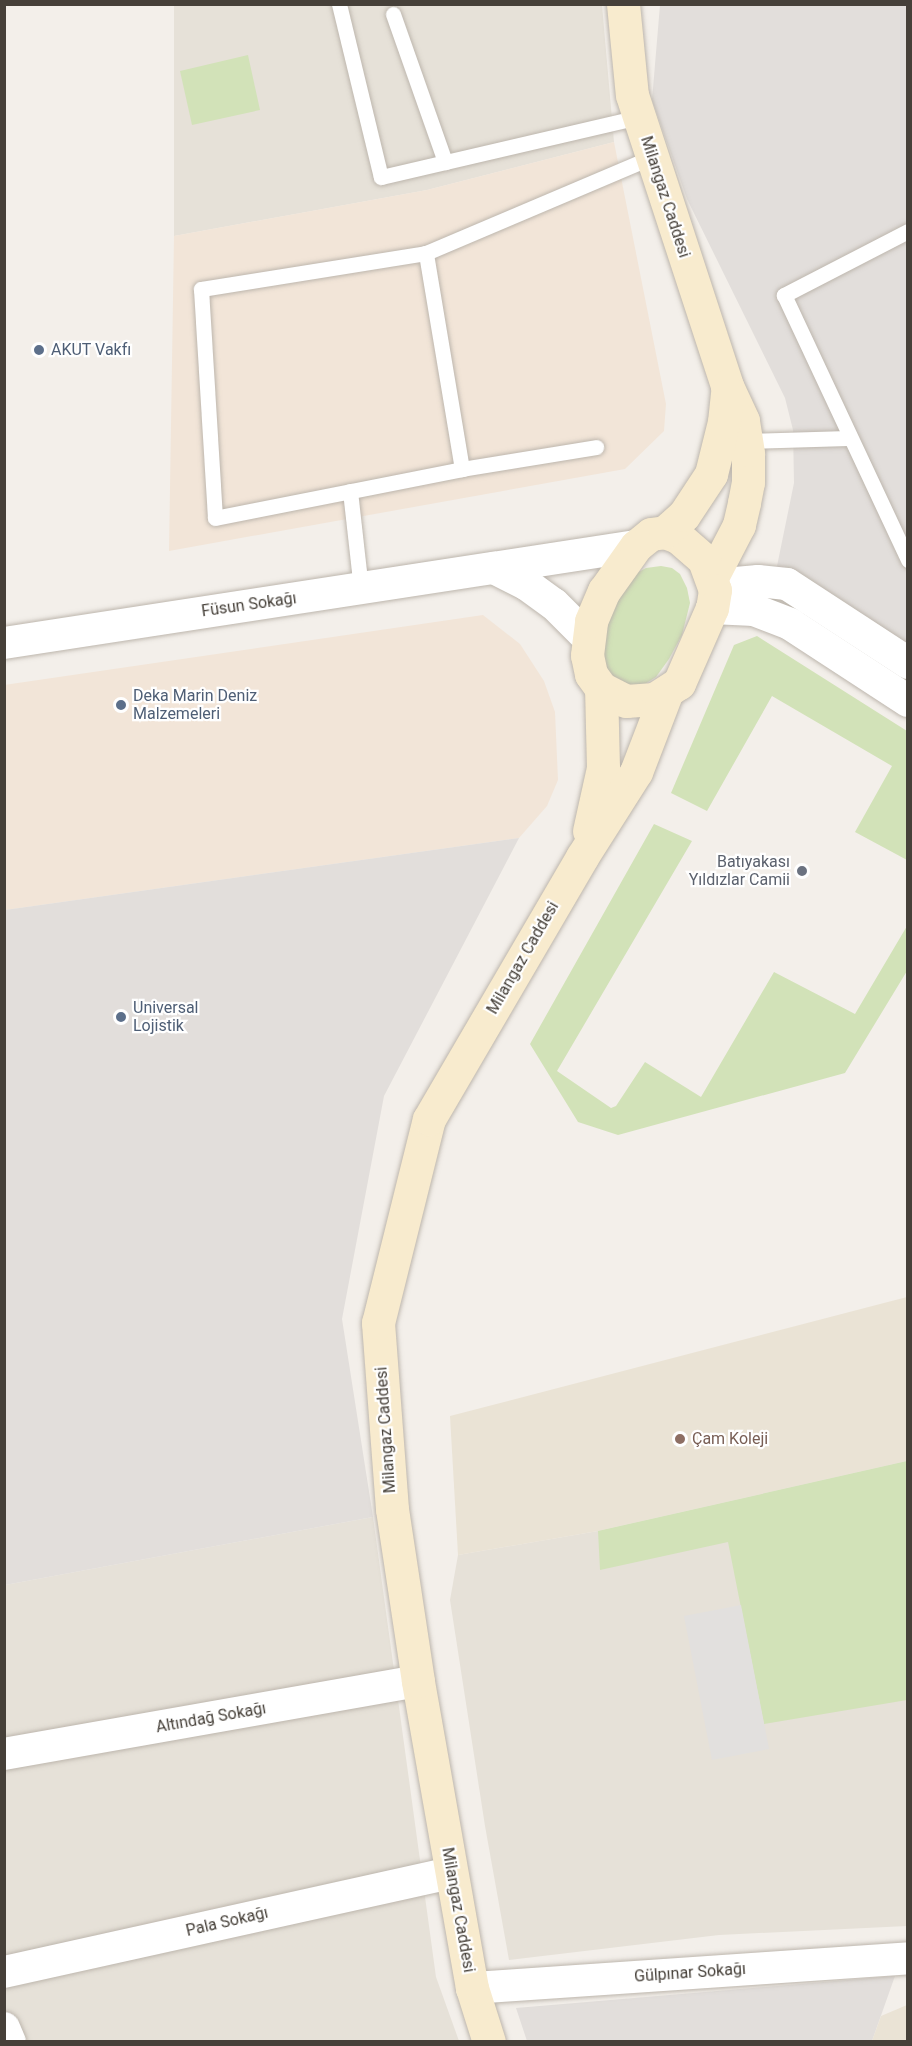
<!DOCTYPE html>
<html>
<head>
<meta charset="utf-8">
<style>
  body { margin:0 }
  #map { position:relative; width:912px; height:2046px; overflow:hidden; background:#f3efea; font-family:Roboto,sans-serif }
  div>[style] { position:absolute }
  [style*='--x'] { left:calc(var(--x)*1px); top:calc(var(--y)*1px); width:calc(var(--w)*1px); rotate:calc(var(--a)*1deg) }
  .residential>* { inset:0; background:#e6e1d8 }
  .commercial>* { inset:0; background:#f2e5d8 }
  .industrial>* { inset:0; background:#e2dedb }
  .education>* { inset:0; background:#eae3d5 }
  .green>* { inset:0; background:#d2e2b8 }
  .parking>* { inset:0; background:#e2e0de }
  .roads { filter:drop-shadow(0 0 2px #bdb6ad) drop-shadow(0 0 2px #bdb6ad) }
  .lane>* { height:15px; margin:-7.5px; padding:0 7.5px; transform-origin:7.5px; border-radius:7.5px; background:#fff }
  .street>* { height:32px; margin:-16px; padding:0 16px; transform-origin:16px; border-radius:16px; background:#fff }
  .secondary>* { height:33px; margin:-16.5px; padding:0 16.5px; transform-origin:16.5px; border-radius:16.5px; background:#f8ebce }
  .dots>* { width:16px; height:16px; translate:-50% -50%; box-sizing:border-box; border:3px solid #fff; border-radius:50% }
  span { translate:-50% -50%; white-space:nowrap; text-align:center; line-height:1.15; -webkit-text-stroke:4.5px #fff; paint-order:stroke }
  .street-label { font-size:16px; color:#464039 }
  .service-label { font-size:16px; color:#4e5e75 }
  .left { translate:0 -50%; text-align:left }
  .worship-label { font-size:16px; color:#5b616d }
  .right { translate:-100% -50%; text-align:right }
  .education-label { font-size:16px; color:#785e54 }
  .frame { position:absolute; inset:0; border:6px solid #464039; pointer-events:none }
</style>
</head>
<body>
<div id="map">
  <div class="residential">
    <div style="clip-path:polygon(174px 5px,602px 5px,614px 142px,427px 190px,174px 236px)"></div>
    <div style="clip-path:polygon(907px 1461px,907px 1926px,719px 1935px,509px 1960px,485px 1826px,450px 1600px,458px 1555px,598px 1531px)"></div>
    <div style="clip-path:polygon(373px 1517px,436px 1977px,459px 2041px,5px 2042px,5px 1585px)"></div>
  </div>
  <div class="commercial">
    <div style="clip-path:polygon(614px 142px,666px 404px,664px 431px,625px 469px,169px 551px,174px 236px,427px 190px)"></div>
    <div style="clip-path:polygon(483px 615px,520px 644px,544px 681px,555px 712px,558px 780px,547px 806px,519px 838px,5px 910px,4px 685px)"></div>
  </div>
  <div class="industrial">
    <div style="clip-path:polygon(660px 5px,907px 5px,907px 654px,776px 571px,794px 483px,793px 430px,785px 398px,687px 199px,652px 100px)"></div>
    <div style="clip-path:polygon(519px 838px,384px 1096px,342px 1319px,373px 1517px,5px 1585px,5px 910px)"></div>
    <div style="clip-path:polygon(895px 1976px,872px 2041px,527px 2041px,516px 2008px)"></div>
  </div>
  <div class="education">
    <div style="clip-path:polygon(907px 1297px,907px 1461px,598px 1531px,458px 1555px,450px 1416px)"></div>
    <div style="clip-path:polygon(907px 2005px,907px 2041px,872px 2041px,881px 2016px)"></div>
  </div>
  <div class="green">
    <div style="clip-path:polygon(248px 55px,260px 110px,192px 125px,180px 71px)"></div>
    <div style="clip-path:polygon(661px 566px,672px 568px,680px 574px,687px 588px,690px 603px,682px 635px,669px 659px,656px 677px,640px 687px,610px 681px,599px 655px,606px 618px,635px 574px,646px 568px)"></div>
    <div style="clip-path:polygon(757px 636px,907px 731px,907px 860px,855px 832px,892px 766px,772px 696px,707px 811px,671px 793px,734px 645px)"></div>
    <div style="clip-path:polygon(654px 824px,692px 841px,557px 1071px,611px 1108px,616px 1106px,645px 1062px,701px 1097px,774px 972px,855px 1014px,907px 926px,907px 971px,845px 1073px,618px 1135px,578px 1122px,530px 1044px)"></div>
    <div style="clip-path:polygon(907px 1461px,907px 1700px,764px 1724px,728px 1542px,600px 1570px,598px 1531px)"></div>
  </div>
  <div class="parking">
    <div style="clip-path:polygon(741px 1605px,769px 1749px,712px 1760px,684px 1616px)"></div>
  </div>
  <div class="roads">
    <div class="lane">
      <div style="--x:339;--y:4;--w:178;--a:76.4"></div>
      <div style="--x:381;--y:177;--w:265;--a:-13.1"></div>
      <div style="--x:393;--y:14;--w:157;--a:70.6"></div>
      <div style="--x:908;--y:231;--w:140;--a:152.7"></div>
      <div style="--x:784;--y:295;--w:293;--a:64.9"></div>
      <div style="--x:426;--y:253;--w:228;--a:170.9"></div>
      <div style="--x:201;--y:289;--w:229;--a:86.5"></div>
      <div style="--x:215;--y:518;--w:252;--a:-11.2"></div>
      <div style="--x:462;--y:469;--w:219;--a:-99.5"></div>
      <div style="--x:426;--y:253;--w:246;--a:-23"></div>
      <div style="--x:746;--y:441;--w:103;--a:-1.7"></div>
      <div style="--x:462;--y:469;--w:136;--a:-9.3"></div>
      <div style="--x:350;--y:491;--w:99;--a:83.6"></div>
    </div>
    <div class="street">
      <div style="--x:494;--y:568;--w:36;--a:27"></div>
      <div style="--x:526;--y:584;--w:34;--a:36"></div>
      <div style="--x:554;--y:604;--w:48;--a:45"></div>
      <div style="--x:714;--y:585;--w:44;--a:-5.2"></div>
      <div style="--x:758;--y:581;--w:29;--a:6"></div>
      <div style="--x:787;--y:584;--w:145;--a:33.1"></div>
      <div style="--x:712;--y:608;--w:42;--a:2.7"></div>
      <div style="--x:754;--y:610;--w:39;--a:21"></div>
      <div style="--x:790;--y:624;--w:141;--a:33.1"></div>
      <div style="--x:4;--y:643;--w:639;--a:-8.73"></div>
      <div style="--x:4;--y:1754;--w:420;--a:-10"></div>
      <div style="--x:4;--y:1972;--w:457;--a:-12.5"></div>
      <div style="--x:472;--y:1988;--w:437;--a:-3.9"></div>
      <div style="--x:4;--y:2028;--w:15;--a:67"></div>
    </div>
    <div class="secondary">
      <div style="--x:623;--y:4;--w:91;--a:84.4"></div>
      <div style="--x:632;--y:95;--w:306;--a:71.9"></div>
      <div style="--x:727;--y:386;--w:38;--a:65"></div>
      <div style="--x:743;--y:421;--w:33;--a:81"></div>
      <div style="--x:748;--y:454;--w:28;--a:90"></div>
      <div style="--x:748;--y:482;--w:21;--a:101"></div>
      <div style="--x:744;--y:503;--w:23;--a:103"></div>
      <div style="--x:739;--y:525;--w:59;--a:117.4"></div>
      <div style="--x:665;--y:532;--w:14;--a:21"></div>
      <div style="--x:678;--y:537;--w:35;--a:41"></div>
      <div style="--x:704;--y:560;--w:32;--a:70"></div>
      <div style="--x:715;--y:590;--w:18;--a:99"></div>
      <div style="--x:712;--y:608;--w:82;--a:113.7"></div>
      <div style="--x:679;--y:683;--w:30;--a:147"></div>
      <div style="--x:654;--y:699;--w:28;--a:176"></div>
      <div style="--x:626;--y:701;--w:28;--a:-153"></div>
      <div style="--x:601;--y:688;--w:17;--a:-126"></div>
      <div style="--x:591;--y:674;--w:19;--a:-102"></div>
      <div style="--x:587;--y:655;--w:34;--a:-83"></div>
      <div style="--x:591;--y:621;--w:33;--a:-67"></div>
      <div style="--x:604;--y:591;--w:55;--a:-54.6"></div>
      <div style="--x:636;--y:546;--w:19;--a:-39"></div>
      <div style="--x:651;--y:534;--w:14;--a:-8"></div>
      <div style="--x:665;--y:532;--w:25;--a:-42"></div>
      <div style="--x:684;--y:515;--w:49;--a:-56.6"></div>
      <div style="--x:711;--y:474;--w:54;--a:-76"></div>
      <div style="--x:724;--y:422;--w:31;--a:-84"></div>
      <div style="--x:589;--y:831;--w:65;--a:-77.5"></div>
      <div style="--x:603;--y:768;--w:80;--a:-91.4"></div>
      <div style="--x:489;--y:2042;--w:57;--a:-107.5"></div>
      <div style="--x:472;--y:1988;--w:312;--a:-100"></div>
      <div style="--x:418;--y:1681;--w:174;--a:-98.6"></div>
      <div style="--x:392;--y:1509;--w:187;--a:-94.3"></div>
      <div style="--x:378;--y:1323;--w:210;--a:-76"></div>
      <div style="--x:429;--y:1119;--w:303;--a:-59.7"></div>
      <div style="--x:582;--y:857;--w:101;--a:-57.6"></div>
      <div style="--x:636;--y:772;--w:84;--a:-69"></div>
    </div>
  </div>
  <div class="dots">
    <div style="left:39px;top:350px;background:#5c6f8a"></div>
    <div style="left:121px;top:705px;background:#5c6f8a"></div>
    <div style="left:802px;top:871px;background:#6b7280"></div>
    <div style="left:121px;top:1017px;background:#5c6f8a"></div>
    <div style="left:680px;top:1439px;background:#8d6e63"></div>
  </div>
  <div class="street-label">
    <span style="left:665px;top:197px;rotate:72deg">Milangaz Caddesi</span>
    <span style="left:249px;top:605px;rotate:-8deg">Füsun Sokağı</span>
    <span style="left:523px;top:958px;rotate:-60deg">Milangaz Caddesi</span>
    <span style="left:386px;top:1430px;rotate:-94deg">Milangaz Caddesi</span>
    <span style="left:211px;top:1718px;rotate:-10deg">Altındağ Sokağı</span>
    <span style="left:458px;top:1910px;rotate:80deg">Milangaz Caddesi</span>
    <span style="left:227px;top:1922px;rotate:-13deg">Pala Sokağı</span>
    <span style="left:690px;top:1973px;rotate:-4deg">Gülpınar Sokağı</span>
  </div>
  <div class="service-label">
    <span class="left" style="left:51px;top:350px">AKUT Vakfı</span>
    <span class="left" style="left:133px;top:705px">Deka Marin Deniz<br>Malzemeleri</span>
    <span class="left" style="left:133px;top:1017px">Universal<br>Lojistik</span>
  </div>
  <div class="worship-label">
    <span class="right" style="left:790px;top:871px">Batıyakası<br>Yıldızlar Camii</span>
  </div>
  <div class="education-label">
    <span class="left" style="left:692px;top:1439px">Çam Koleji</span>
  </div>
  <div class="frame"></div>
</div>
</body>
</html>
